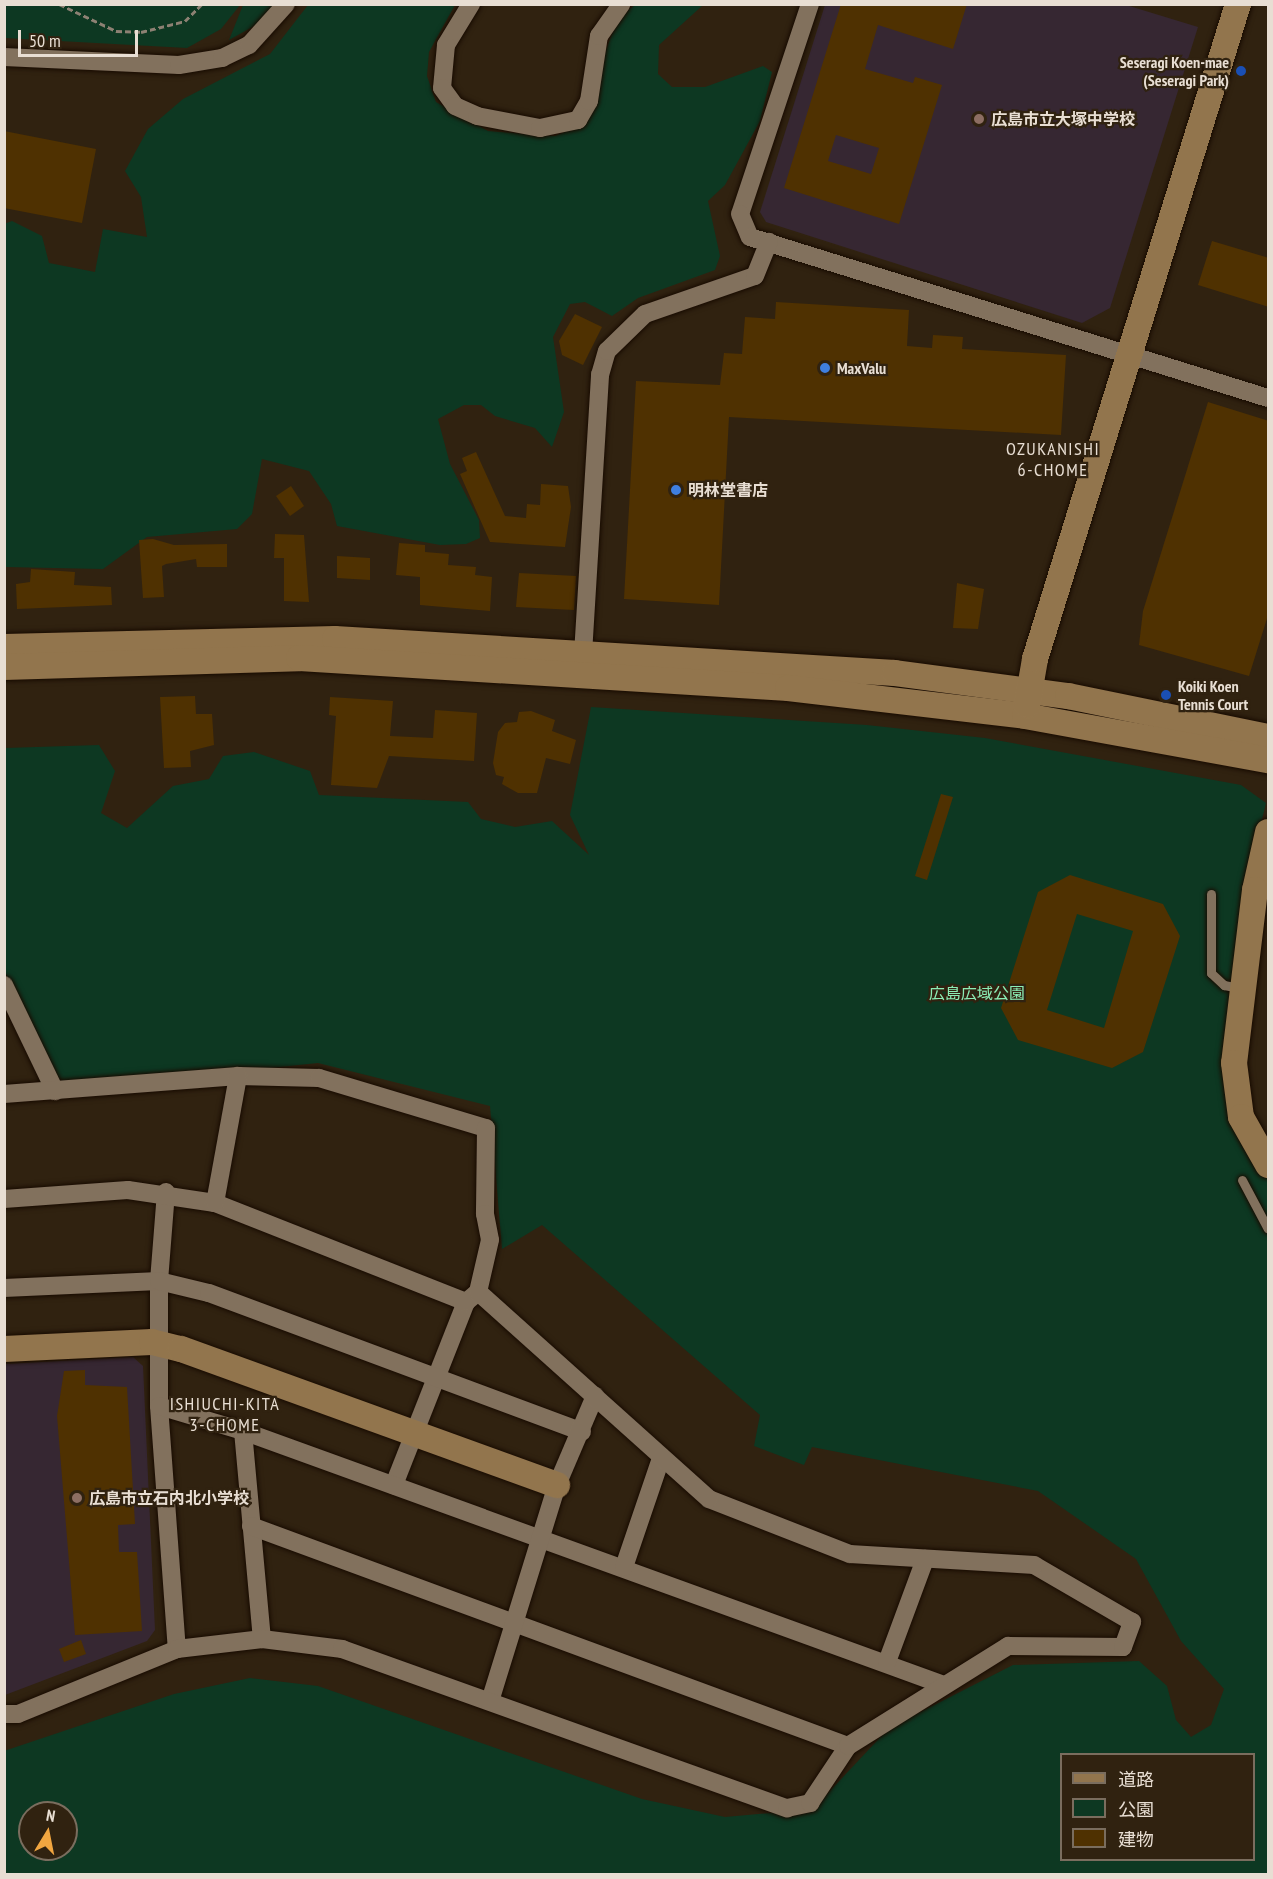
<!DOCTYPE html>
<html>
<head>
<meta charset="utf-8">
<style>
  body { margin:0 }
  #map { position:relative; width:1273px; height:1879px; overflow:hidden; background:#302210; font-family:"PT Sans Narrow","Noto Sans JP",sans-serif }
  div>[style] { position:absolute }
  [style*='--x'] { left:calc(var(--x)*1px); top:calc(var(--y)*1px); width:calc(var(--w)*1px); rotate:calc(var(--a)*1deg) }
  .education>* { inset:0; background:#362732 }
  .green>* { inset:0; background:#0d3822 }
  .building>* { inset:0; background:#4f3101 }
  .path>* { height:3px; margin-top:-1.5px; transform-origin:0; background:repeating-linear-gradient(90deg,#8d8173 0 6px,transparent 0 9px) }
  .roads { filter:drop-shadow(0 0 2px #180b00) drop-shadow(0 0 2px #180b00) }
  .lane>* { height:9px; margin:-4.5px; padding:0 4.5px; transform-origin:4.5px; border-radius:4.5px; background:#82715d }
  .street>* { height:18px; margin:-9px; padding:0 9px; transform-origin:9px; border-radius:9px; background:#82715d }
  .secondary>* { height:26px; margin:-13px; padding:0 13px; transform-origin:13px; border-radius:13px; background:#92754d }
  .dots>* { width:16px; height:16px; translate:-50% -50%; box-sizing:border-box; border:3px solid #302210; border-radius:50% }
  span { translate:-50% -50%; white-space:nowrap; text-align:center; line-height:1.15; -webkit-text-stroke:4.5px #302210; paint-order:stroke }
  .poi-label { font-size:16px; color:#e8ded3; font-weight:700 }
  .right { translate:-100% -50%; text-align:right }
  .left { translate:0 -50%; text-align:left }
  .park-label { font-size:16px; color:#8cedb5 }
  .neighbourhood-label { font-size:18px; color:#e8ded3; letter-spacing:1.5px }
  .frame { position:absolute; inset:0; border:6px solid #e8ded3; pointer-events:none }
  .legend { position:absolute; left:1060px; top:1753px; width:195px; height:108px; box-sizing:border-box; background:#302210; border:2px solid #7a6d5e; margin:0; padding:8px 10px; list-style:none; font-size:18px; color:#e8ded3 }
  .legend li { display:flex; align-items:center; gap:12px; height:30px }
  .legend b { width:30px; border:2px solid #7a6d5e }
  .north { position:absolute; left:18px; top:1801px; width:60px; height:60px; box-sizing:border-box; background:#302210; border:2px solid #7a6d5e; border-radius:50%; rotate:10deg; font-size:16px; font-weight:700; line-height:24px; text-align:center; color:#e8ded3 }
  .north::after { content:''; display:block; margin:auto; width:21px; height:27px; background:#f1a640; clip-path:polygon(50% 0,100% 100%,50% 72%,0 100%) }
  .scale { position:absolute; left:18px; top:30px; width:120px; height:27px; box-sizing:border-box; border:3px solid #e8ded3; border-top:0; padding-left:8px; font-size:18px; line-height:21px; white-space:nowrap; color:#e8ded3; -webkit-text-stroke:4px #302210; paint-order:stroke }
</style>
</head>
<body>
<div id="map">
  <div class="education">
    <div style="clip-path:polygon(825px 5px,1126px 5px,1198px 27px,1110px 308px,1082px 323px,766px 222px,760px 212px)"></div>
    <div style="clip-path:polygon(133px 1357px,143px 1366px,155px 1630px,147px 1641px,5px 1695px,4px 1364px)"></div>
  </div>
  <div class="green">
    <div style="clip-path:polygon(4px 5px,5px 4px,240px 5px,221px 29px,187px 48px,5px 38px)"></div>
    <div style="clip-path:polygon(243px 5px,274px 5px,263px 21px,229px 40px)"></div>
    <div style="clip-path:polygon(308px 5px,455px 5px,429px 52px,427px 76px,436px 102px,488px 131px,555px 136px,577px 127px,618px 18px,635px 5px,703px 5px,659px 45px,658px 74px,672px 87px,705px 87px,763px 66px,772px 72px,760px 121px,725px 185px,708px 201px,720px 256px,715px 270px,638px 298px,612px 316px,585px 302px,570px 304px,553px 337px,564px 412px,552px 447px,535px 428px,495px 416px,481px 405px,464px 405px,438px 419px,450px 464px,479px 520px,480px 538px,466px 544px,440px 545px,337px 526px,331px 504px,309px 471px,262px 459px,252px 514px,237px 529px,147px 537px,103px 569px,5px 567px,4px 224px,12px 221px,42px 236px,49px 263px,95px 272px,103px 229px,147px 237px,141px 197px,125px 171px,148px 129px,183px 99px,270px 54px)"></div>
    <div style="clip-path:polygon(evenodd,591px 707px,867px 725px,985px 738px,1241px 785px,1266px 803px,1247px 881px,1226px 1057px,1260px 1169px,1268px 1178px,1268px 1874px,5px 1874px,4px 1751px,174px 1694px,250px 1678px,318px 1686px,642px 1799px,725px 1817px,813px 1809px,889px 1728px,1013px 1665px,1139px 1661px,1167px 1686px,1176px 1720px,1191px 1737px,1211px 1725px,1224px 1689px,1181px 1641px,1136px 1559px,1038px 1491px,812px 1447px,804px 1465px,754px 1446px,760px 1415px,542px 1225px,502px 1249px,490px 1106px,318px 1063px,65px 1090px,22px 1031px,5px 970px,5px 748px,99px 745px,115px 771px,101px 813px,127px 828px,173px 786px,209px 779px,223px 756px,254px 752px,310px 771px,319px 795px,468px 802px,481px 819px,515px 827px,552px 821px,589px 855px,570px 815px,591px 707px,1062px 1754px,1254px 1754px,1254px 1860px,1062px 1860px,1062px 1754px,591px 707px,30px 1813px,66px 1813px,66px 1849px,30px 1849px,30px 1813px)"></div>
  </div>
  <div class="building">
    <div style="clip-path:polygon(evenodd,841px 4px,967px 4px,953px 49px,878px 25px,865px 69px,913px 83px,915px 77px,942px 85px,899px 224px,784px 188px,841px 4px,836px 135px,879px 148px,871px 174px,828px 161px,836px 135px)"></div>
    <div style="clip-path:polygon(4px 131px,96px 149px,82px 223px,4px 208px)"></div>
    <div style="clip-path:polygon(1212px 241px,1269px 258px,1269px 307px,1198px 285px)"></div>
    <div style="clip-path:polygon(776px 302px,909px 310px,907px 346px,932px 348px,933px 335px,963px 337px,962px 349px,1066px 355px,1061px 435px,729px 417px,719px 605px,624px 599px,636px 381px,720px 385px,724px 353px,742px 354px,745px 317px,775px 319px)"></div>
    <div style="clip-path:polygon(575px 314px,602px 327px,583px 365px,562px 355px,559px 341px)"></div>
    <div style="clip-path:polygon(1208px 402px,1269px 421px,1269px 612px,1249px 676px,1139px 645px,1143px 611px)"></div>
    <div style="clip-path:polygon(476px 452px,505px 516px,526px 518px,527px 504px,540px 505px,541px 484px,568px 486px,571px 507px,565px 547px,490px 542px,460px 474px,467px 471px,462px 458px)"></div>
    <div style="clip-path:polygon(291px 486px,304px 506px,290px 516px,276px 496px)"></div>
    <div style="clip-path:polygon(275px 534px,304px 535px,309px 602px,284px 601px,284px 558px,274px 558px)"></div>
    <div style="clip-path:polygon(153px 539px,174px 545px,227px 544px,227px 567px,197px 567px,196px 559px,166px 564px,162px 566px,164px 597px,143px 598px,139px 540px)"></div>
    <div style="clip-path:polygon(399px 543px,425px 545px,425px 552px,449px 554px,448px 565px,476px 567px,475px 575px,492px 577px,490px 611px,420px 605px,420px 577px,396px 575px)"></div>
    <div style="clip-path:polygon(337px 556px,370px 558px,370px 580px,337px 578px)"></div>
    <div style="clip-path:polygon(31px 569px,75px 572px,74px 585px,111px 587px,112px 605px,17px 609px,16px 584px,30px 582px)"></div>
    <div style="clip-path:polygon(519px 573px,576px 576px,574px 610px,516px 607px)"></div>
    <div style="clip-path:polygon(957px 583px,984px 589px,978px 629px,953px 628px)"></div>
    <div style="clip-path:polygon(195px 696px,196px 714px,212px 714px,214px 745px,190px 751px,191px 767px,164px 768px,160px 697px)"></div>
    <div style="clip-path:polygon(330px 697px,393px 701px,390px 736px,433px 738px,435px 710px,477px 713px,474px 761px,389px 756px,377px 788px,331px 785px,336px 716px,329px 715px)"></div>
    <div style="clip-path:polygon(531px 711px,555px 720px,552px 731px,576px 740px,570px 764px,546px 758px,537px 793px,518px 793px,502px 784px,504px 777px,496px 775px,493px 763px,498px 732px,505px 723px,517px 722px,519px 712px)"></div>
    <div style="clip-path:polygon(941px 794px,953px 797px,927px 880px,915px 876px)"></div>
    <div style="clip-path:polygon(evenodd,1070px 875px,1163px 904px,1180px 936px,1143px 1052px,1112px 1068px,1018px 1040px,1001px 1008px,1038px 892px,1070px 875px,1077px 914px,1133px 931px,1104px 1028px,1047px 1010px,1077px 914px)"></div>
    <div style="clip-path:polygon(85px 1370px,85px 1385px,127px 1387px,135px 1524px,118px 1525px,119px 1552px,137px 1552px,142px 1631px,75px 1635px,57px 1416px,64px 1371px)"></div>
    <div style="clip-path:polygon(81px 1640px,86px 1654px,64px 1662px,59px 1649px)"></div>
  </div>
  <div class="path">
    <div style="--x:59;--y:4;--w:63;--a:25.3"></div>
    <div style="--x:116;--y:31;--w:25;--a:2"></div>
    <div style="--x:141;--y:32;--w:45;--a:-14"></div>
    <div style="--x:185;--y:21;--w:24;--a:-45"></div>
  </div>
  <div class="roads">
    <div class="lane">
      <div style="--x:1211;--y:894;--w:79;--a:90"></div>
      <div style="--x:1211;--y:973;--w:18;--a:43"></div>
      <div style="--x:1224;--y:985;--w:16;--a:11"></div>
      <div style="--x:1242;--y:1180;--w:55;--a:62"></div>
    </div>
    <div class="street">
      <div style="--x:471;--y:4;--w:48;--a:121.4"></div>
      <div style="--x:446;--y:45;--w:43;--a:95.3"></div>
      <div style="--x:442;--y:88;--w:22;--a:54"></div>
      <div style="--x:455;--y:106;--w:24;--a:24"></div>
      <div style="--x:477;--y:116;--w:64;--a:10.8"></div>
      <div style="--x:540;--y:128;--w:39;--a:-12"></div>
      <div style="--x:578;--y:120;--w:22;--a:-60"></div>
      <div style="--x:589;--y:101;--w:66;--a:-81.3"></div>
      <div style="--x:599;--y:36;--w:39;--a:-55"></div>
      <div style="--x:810;--y:4;--w:221;--a:108.4"></div>
      <div style="--x:740;--y:214;--w:25;--a:67"></div>
      <div style="--x:750;--y:237;--w:542;--a:17.27"></div>
      <div style="--x:4;--y:57;--w:175;--a:2.6"></div>
      <div style="--x:179;--y:65;--w:44;--a:-9.2"></div>
      <div style="--x:222;--y:58;--w:30;--a:-26"></div>
      <div style="--x:249;--y:45;--w:55;--a:-47.9"></div>
      <div style="--x:583;--y:654;--w:280;--a:-86.5"></div>
      <div style="--x:600;--y:375;--w:25;--a:-74"></div>
      <div style="--x:607;--y:351;--w:53;--a:-44.2"></div>
      <div style="--x:645;--y:314;--w:116;--a:-19.1"></div>
      <div style="--x:755;--y:276;--w:37;--a:-68"></div>
      <div style="--x:4;--y:985;--w:118;--a:64.3"></div>
      <div style="--x:4;--y:1094;--w:235;--a:-4.4"></div>
      <div style="--x:238;--y:1076;--w:81;--a:1.4"></div>
      <div style="--x:319;--y:1078;--w:174;--a:16.7"></div>
      <div style="--x:486;--y:1128;--w:86;--a:90.7"></div>
      <div style="--x:485;--y:1214;--w:26;--a:79"></div>
      <div style="--x:490;--y:1240;--w:53;--a:103"></div>
      <div style="--x:478;--y:1292;--w:16;--a:140"></div>
      <div style="--x:466;--y:1302;--w:197;--a:111.5"></div>
      <div style="--x:166;--y:1192;--w:89;--a:94.5"></div>
      <div style="--x:159;--y:1281;--w:125;--a:90"></div>
      <div style="--x:159;--y:1406;--w:244;--a:85.8"></div>
      <div style="--x:4;--y:1199;--w:124;--a:-4.2"></div>
      <div style="--x:128;--y:1190;--w:88;--a:8.5"></div>
      <div style="--x:215;--y:1203;--w:270;--a:21.5"></div>
      <div style="--x:215;--y:1203;--w:129;--a:-79.7"></div>
      <div style="--x:4;--y:1288;--w:155;--a:-2.6"></div>
      <div style="--x:159;--y:1281;--w:51;--a:13.5"></div>
      <div style="--x:209;--y:1293;--w:398;--a:20.4"></div>
      <div style="--x:159;--y:1406;--w:88;--a:16.6"></div>
      <div style="--x:243;--y:1431;--w:746;--a:19.92"></div>
      <div style="--x:243;--y:1431;--w:209;--a:84.8"></div>
      <div style="--x:251;--y:1526;--w:636;--a:20.23"></div>
      <div style="--x:624;--y:1567;--w:112;--a:-71.2"></div>
      <div style="--x:887;--y:1662;--w:110;--a:-69.7"></div>
      <div style="--x:491;--y:1698;--w:223;--a:-72.8"></div>
      <div style="--x:557;--y:1485;--w:97;--a:-66.9"></div>
      <div style="--x:4;--y:1714;--w:14;--a:0"></div>
      <div style="--x:18;--y:1714;--w:172;--a:-22.2"></div>
      <div style="--x:177;--y:1649;--w:86;--a:-6.7"></div>
      <div style="--x:262;--y:1639;--w:81;--a:7.1"></div>
      <div style="--x:342;--y:1649;--w:473;--a:19.7"></div>
      <div style="--x:787;--y:1808;--w:24;--a:-12"></div>
      <div style="--x:810;--y:1803;--w:69;--a:-56.3"></div>
      <div style="--x:848;--y:1746;--w:189;--a:-32"></div>
      <div style="--x:1008;--y:1646;--w:115;--a:0.5"></div>
      <div style="--x:1123;--y:1647;--w:27;--a:-70"></div>
      <div style="--x:1132;--y:1622;--w:113;--a:-149.8"></div>
      <div style="--x:1034;--y:1565;--w:184;--a:-176.6"></div>
      <div style="--x:850;--y:1554;--w:151;--a:-158.7"></div>
      <div style="--x:709;--y:1499;--w:310;--a:-138.1"></div>
    </div>
    <div class="secondary">
      <div style="--x:4;--y:647;--w:331;--a:-1.4"></div>
      <div style="--x:335;--y:639;--w:561;--a:3.47"></div>
      <div style="--x:895;--y:673;--w:175;--a:7.6"></div>
      <div style="--x:1068;--y:696;--w:204;--a:11.6"></div>
      <div style="--x:4;--y:667;--w:295;--a:-1.7"></div>
      <div style="--x:299;--y:658;--w:490;--a:3.5"></div>
      <div style="--x:788;--y:688;--w:239;--a:6.7"></div>
      <div style="--x:1025;--y:716;--w:247;--a:10.3"></div>
      <div style="--x:1027;--y:705;--w:47;--a:-80.1"></div>
      <div style="--x:1035;--y:659;--w:686;--a:-72.78"></div>
      <div style="--x:1268;--y:832;--w:59;--a:102.6"></div>
      <div style="--x:1255;--y:890;--w:174;--a:96.9"></div>
      <div style="--x:1234;--y:1063;--w:54;--a:82.6"></div>
      <div style="--x:1241;--y:1117;--w:55;--a:60.6"></div>
      <div style="--x:4;--y:1349;--w:148;--a:-2.7"></div>
      <div style="--x:152;--y:1342;--w:30;--a:14"></div>
      <div style="--x:181;--y:1349;--w:400;--a:19.9"></div>
    </div>
  </div>
  <div class="dots">
    <div style="left:1241px;top:71px;background:#1a4fb4"></div>
    <div style="left:979px;top:119px;background:#8d6e63"></div>
    <div style="left:825px;top:368px;background:#3f7fe0"></div>
    <div style="left:676px;top:490px;background:#3f7fe0"></div>
    <div style="left:1166px;top:695px;background:#1a4fb4"></div>
    <div style="left:77px;top:1498px;background:#8d6e63"></div>
  </div>
  <div class="poi-label">
    <span class="right" style="left:1229px;top:71px">Seseragi Koen-mae<br>(Seseragi Park)</span>
    <span class="left" style="left:991px;top:119px">広島市立大塚中学校</span>
    <span class="left" style="left:837px;top:368px">MaxValu</span>
    <span class="left" style="left:688px;top:490px">明林堂書店</span>
    <span class="left" style="left:1178px;top:695px">Koiki Koen<br>Tennis Court</span>
    <span class="left" style="left:89px;top:1498px">広島市立石内北小学校</span>
  </div>
  <div class="park-label">
    <span style="left:977px;top:993px">広島広域公園</span>
  </div>
  <div class="neighbourhood-label">
    <span style="left:1053px;top:460px">OZUKANISHI<br>6-CHOME</span>
    <span style="left:225px;top:1415px">ISHIUCHI-KITA<br>3-CHOME</span>
  </div>
  <div class="frame"></div>
  <ul class="legend">
  <li><b style="height:8px;background:#92754d"></b>道路</li>
  <li><b style="height:16px;background:#0d3822"></b>公園</li>
  <li><b style="height:16px;background:#4f3101"></b>建物</li>
  </ul>
  <div class="north">N</div>
  <div class="scale">50 m</div>
</div>
</body>
</html>
